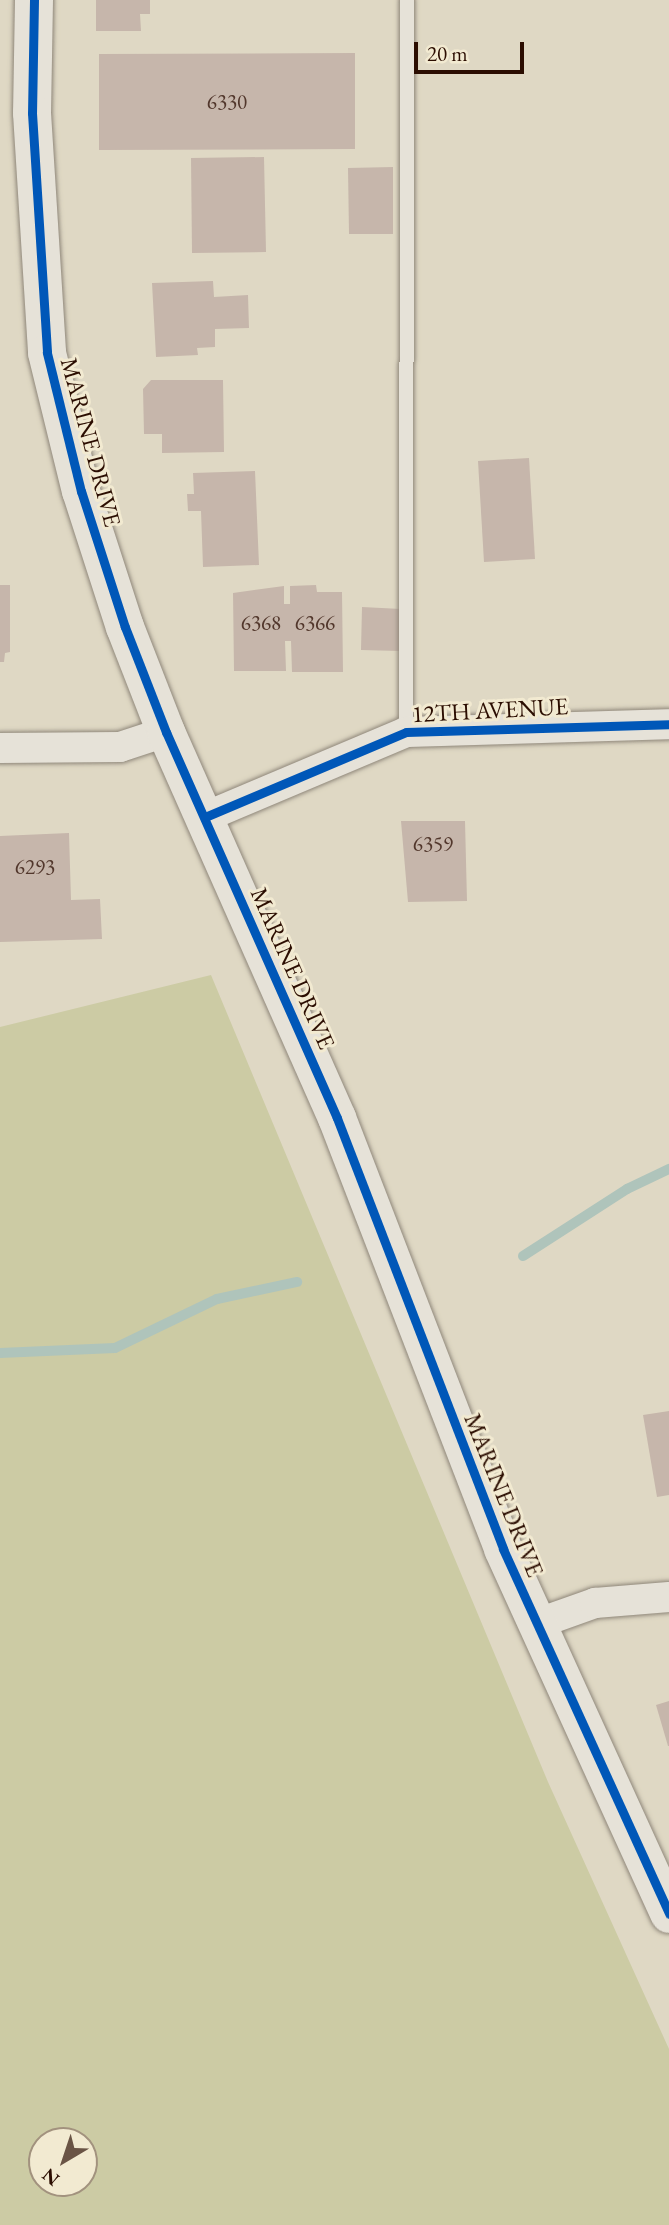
<!DOCTYPE html>
<html>
<head>
<meta charset="utf-8">
<style>
  body { margin:0 }
  #map { position:relative; width:669px; height:2225px; overflow:hidden; background:#dfd8c4; font-family:"EB Garamond",serif }
  div>[style] { position:absolute }
  [style*='--x'] { left:calc(var(--x)*1px); top:calc(var(--y)*1px); width:calc(var(--w)*1px); rotate:calc(var(--a)*1deg) }
  .green>* { inset:0; background:#cccba4 }
  .stream>* { height:10px; margin:-5px; padding:0 5px; transform-origin:5px; border-radius:5px; background:#afc4bb }
  .building>* { inset:0; background:#c6b6ab }
  .roads { filter:drop-shadow(0 0 2px #8f877a) drop-shadow(0 0 2px #8f877a) }
  .lane>* { height:14px; margin:-7px; padding:0 7px; transform-origin:7px; border-radius:7px; background:#e6e2d8 }
  .street>* { height:30px; margin:-15px; padding:0 15px; transform-origin:15px; border-radius:15px; background:#e6e2d8 }
  .secondary>* { height:38px; margin:-19px; padding:0 19px; transform-origin:19px; border-radius:19px; background:#e6e2d8 }
  .cycleway>* { height:9px; margin:-4.5px; padding:0 4.5px; transform-origin:4.5px; border-radius:4.5px; background:#0057b8 }
  span { translate:-50% -50%; white-space:nowrap; text-align:center; line-height:1.15; -webkit-text-stroke:6px #f2ead1; paint-order:stroke }
  .number-label { font-size:21px; color:#52372c }
  .number-label span { -webkit-text-stroke-width:0 }
  .street-label { font-size:24px; color:#2b0d01 }
  .north { position:absolute; left:28px; top:2127px; width:70px; height:70px; box-sizing:border-box; background:#f2ead1; border:2px solid #a2927e; border-radius:50%; rotate:219deg; font-size:19px; font-weight:700; line-height:28px; text-align:center; color:#2b0d01 }
  .north::after { content:''; display:block; margin:auto; width:24px; height:32px; background:#6a5445; clip-path:polygon(50% 0,100% 100%,50% 72%,0 100%) }
  .scale { position:absolute; left:414px; top:42px; width:110px; height:32px; box-sizing:border-box; border:4px solid #2b0d01; border-top:0; padding-left:9px; font-size:21px; line-height:24px; white-space:nowrap; color:#2b0d01; -webkit-text-stroke:5px #f2ead1; paint-order:stroke }
</style>
</head>
<body>
<div id="map">
  <div class="green">
    <div style="clip-path:polygon(evenodd,211px 975px,548px 1782px,669px 2049px,669px 2225px,0 2225px,0 1027px,211px 975px,42px 2141px,84px 2141px,84px 2183px,42px 2183px,42px 2141px)"></div>
  </div>
  <div class="stream">
    <div style="--x:523;--y:1256;--w:124;--a:-32.8"></div>
    <div style="--x:627;--y:1189;--w:47;--a:-25.5"></div>
    <div style="--x:0;--y:1353;--w:115;--a:-2.5"></div>
    <div style="--x:115;--y:1348;--w:113;--a:-25.7"></div>
    <div style="--x:217;--y:1299;--w:82;--a:-12"></div>
  </div>
  <div class="building">
    <div style="clip-path:polygon(96px 0,150px 0,150px 14px,140px 14px,141px 31px,96px 31px)"></div>
    <div style="clip-path:polygon(355px 53px,355px 149px,99px 150px,99px 54px)"></div>
    <div style="clip-path:polygon(264px 157px,266px 252px,192px 253px,191px 158px)"></div>
    <div style="clip-path:polygon(393px 167px,393px 234px,349px 234px,348px 168px)"></div>
    <div style="clip-path:polygon(213px 281px,214px 297px,248px 295px,249px 328px,215px 329px,215px 347px,197px 348px,198px 355px,156px 357px,152px 283px)"></div>
    <div style="clip-path:polygon(151px 380px,223px 380px,224px 452px,162px 453px,162px 434px,144px 434px,143px 389px)"></div>
    <div style="clip-path:polygon(529px 458px,535px 559px,484px 562px,478px 461px)"></div>
    <div style="clip-path:polygon(255px 471px,259px 565px,203px 567px,201px 511px,188px 511px,187px 494px,194px 494px,193px 473px)"></div>
    <div style="clip-path:polygon(0 585px,10px 585px,10px 652px,5px 653px,4px 662px,0 662px)"></div>
    <div style="clip-path:polygon(316px 585px,317px 592px,342px 592px,343px 672px,292px 672px,291px 641px,285px 641px,286px 671px,234px 671px,233px 593px,284px 586px,284px 604px,290px 604px,290px 586px)"></div>
    <div style="clip-path:polygon(362px 607px,401px 609px,400px 651px,361px 650px)"></div>
    <div style="clip-path:polygon(401px 821px,465px 821px,467px 901px,408px 902px)"></div>
    <div style="clip-path:polygon(69px 833px,71px 900px,100px 899px,102px 939px,0 942px,0 836px)"></div>
    <div style="clip-path:polygon(669px 1411px,669px 1495px,657px 1497px,643px 1415px)"></div>
    <div style="clip-path:polygon(669px 1701px,669px 1746px,668px 1746px,656px 1705px)"></div>
  </div>
  <div class="roads">
    <div class="lane">
      <div style="--x:406;--y:732;--w:732;--a:-89.92"></div>
    </div>
    <div class="street">
      <div style="--x:0;--y:748;--w:120;--a:-0.5"></div>
      <div style="--x:120;--y:747;--w:48;--a:-18.1"></div>
      <div style="--x:205;--y:817;--w:218;--a:-22.9"></div>
      <div style="--x:406;--y:732;--w:263;--a:-1.7"></div>
      <div style="--x:536;--y:1624;--w:63;--a:-19.6"></div>
      <div style="--x:595;--y:1603;--w:74;--a:-4.6"></div>
    </div>
    <div class="secondary">
      <div style="--x:34;--y:0;--w:113;--a:91"></div>
      <div style="--x:32;--y:113;--w:240;--a:86.4"></div>
      <div style="--x:47;--y:353;--w:142;--a:76.2"></div>
      <div style="--x:81;--y:491;--w:143;--a:72.1"></div>
      <div style="--x:125;--y:627;--w:113;--a:68.7"></div>
      <div style="--x:166;--y:732;--w:422;--a:66.1"></div>
      <div style="--x:337;--y:1118;--w:462;--a:68.9"></div>
      <div style="--x:503;--y:1549;--w:401;--a:65.5"></div>
    </div>
  </div>
  <div class="cycleway">
    <div style="--x:34;--y:0;--w:113;--a:91"></div>
    <div style="--x:32;--y:113;--w:240;--a:86.4"></div>
    <div style="--x:47;--y:353;--w:142;--a:76.2"></div>
    <div style="--x:81;--y:491;--w:143;--a:72.1"></div>
    <div style="--x:125;--y:627;--w:113;--a:68.7"></div>
    <div style="--x:166;--y:732;--w:422;--a:66.1"></div>
    <div style="--x:337;--y:1118;--w:462;--a:68.9"></div>
    <div style="--x:503;--y:1549;--w:401;--a:65.5"></div>
    <div style="--x:205;--y:817;--w:218;--a:-22.9"></div>
    <div style="--x:406;--y:732;--w:263;--a:-1.7"></div>
  </div>
  <div class="number-label">
    <span style="left:227px;top:102px">6330</span>
    <span style="left:261px;top:623px">6368</span>
    <span style="left:315px;top:623px">6366</span>
    <span style="left:433px;top:844px">6359</span>
    <span style="left:35px;top:867px">6293</span>
  </div>
  <div class="street-label">
    <span style="left:91px;top:442px;rotate:75deg">MARINE DRIVE</span>
    <span style="left:490px;top:710px;rotate:-3deg">12TH AVENUE</span>
    <span style="left:293px;top:968px;rotate:66deg">MARINE DRIVE</span>
    <span style="left:504px;top:1495px;rotate:68deg">MARINE DRIVE</span>
  </div>
  <div class="north">N</div>
  <div class="scale">20 m</div>
</div>
</body>
</html>
